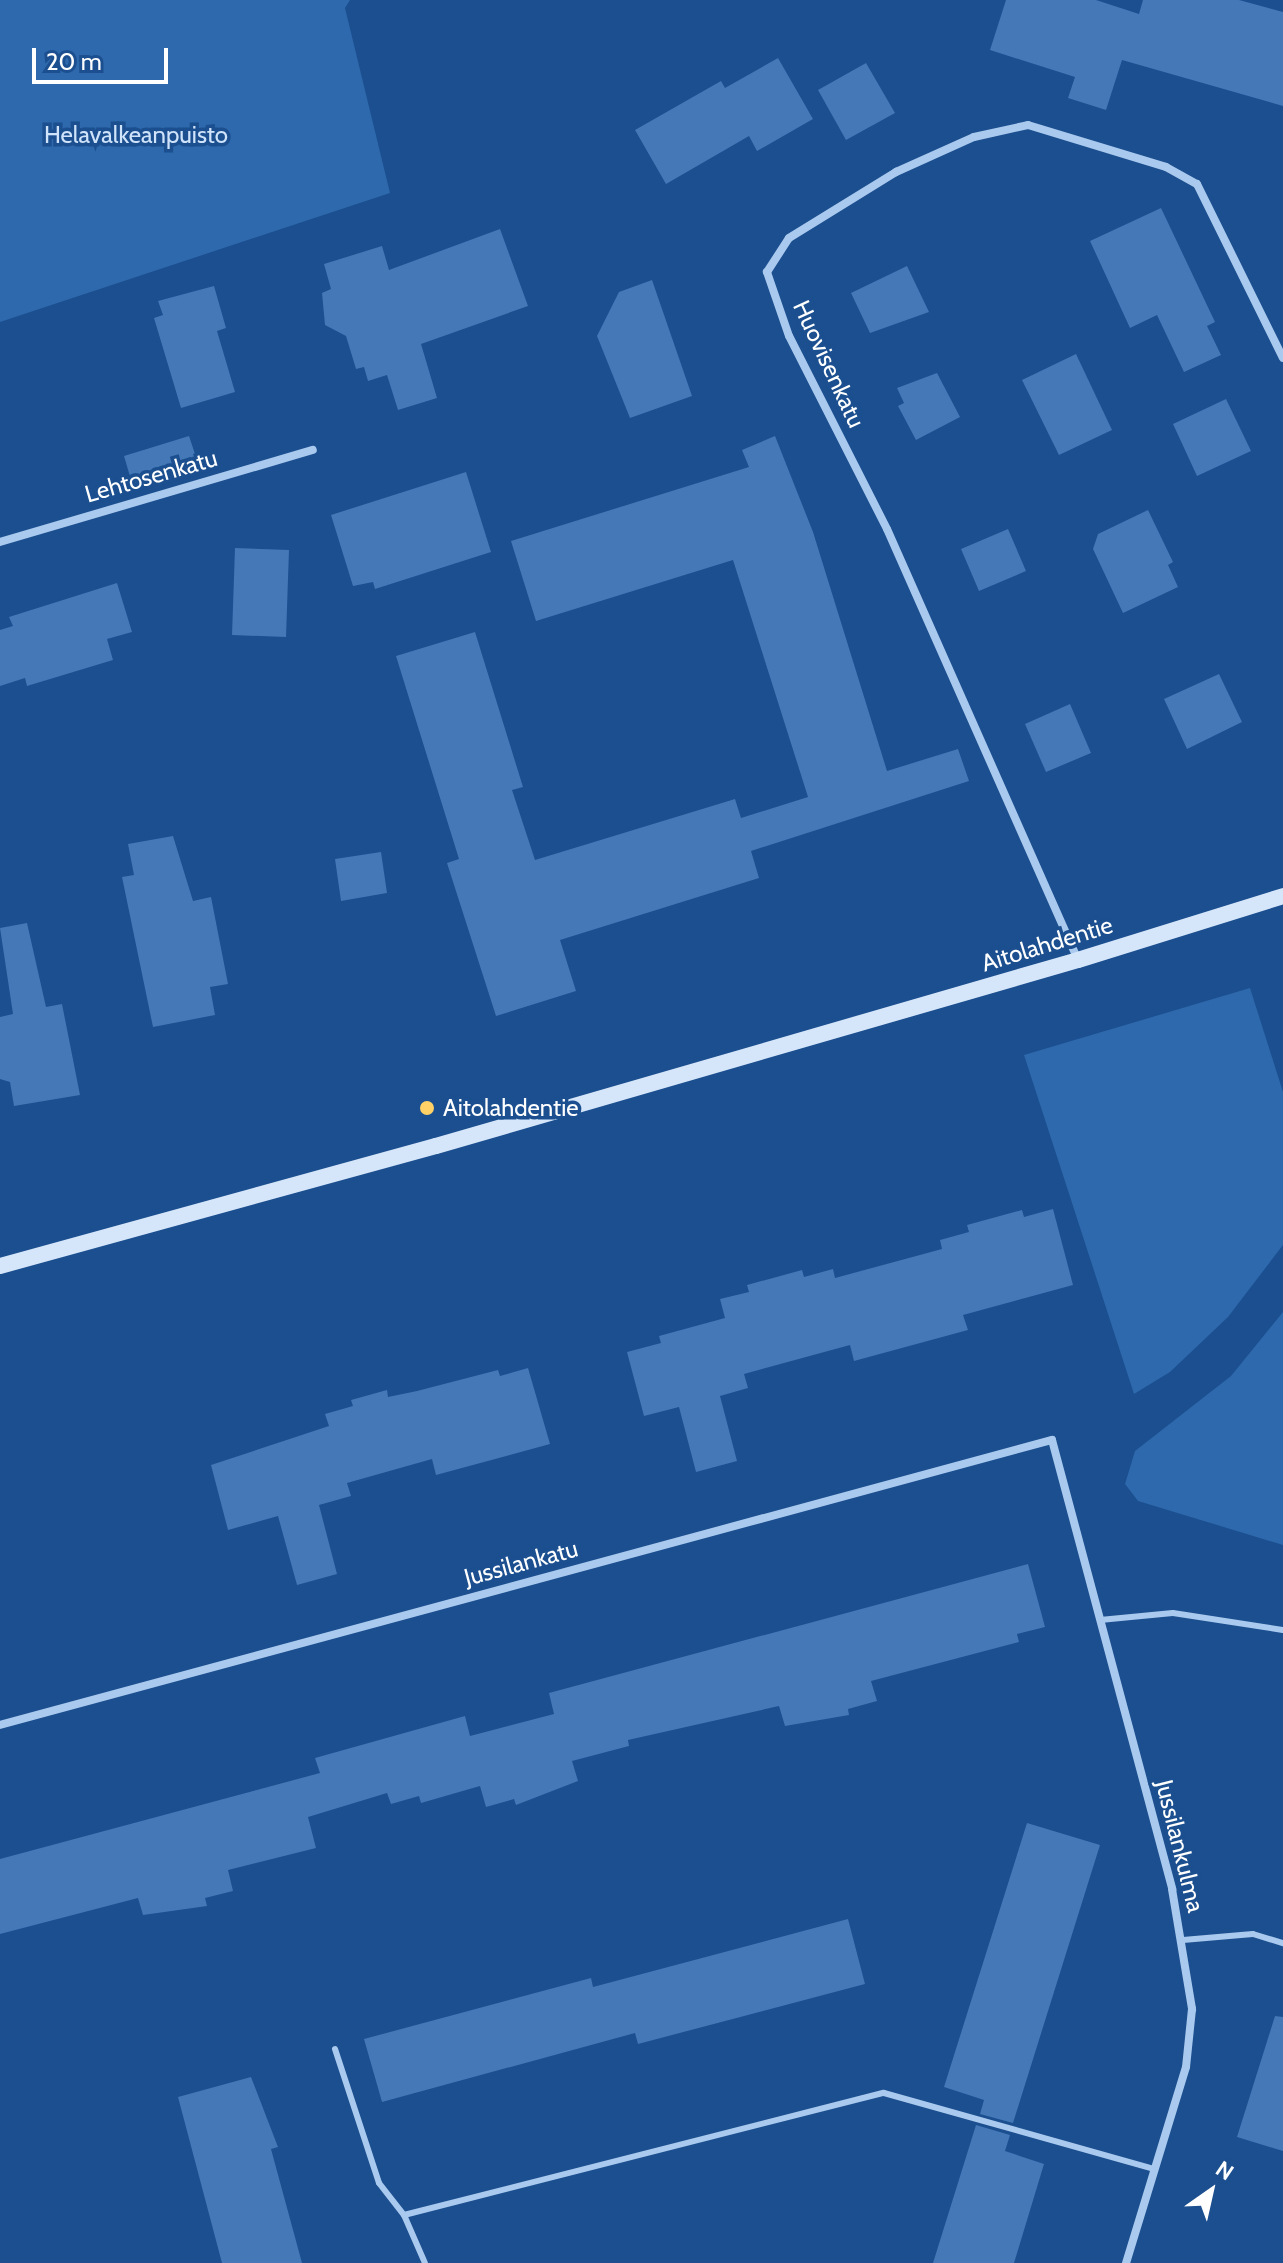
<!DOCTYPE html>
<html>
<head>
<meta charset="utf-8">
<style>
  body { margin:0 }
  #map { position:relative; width:1283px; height:2263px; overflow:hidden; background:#1b4f8f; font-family:Cabin,sans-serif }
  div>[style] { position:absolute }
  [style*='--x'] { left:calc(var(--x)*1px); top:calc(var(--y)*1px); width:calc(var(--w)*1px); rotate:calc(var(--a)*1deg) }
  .green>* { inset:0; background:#2e69ad }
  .building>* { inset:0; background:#4478b7 }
  .service>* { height:6px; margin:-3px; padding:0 3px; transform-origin:3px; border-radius:3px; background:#a9c9ee }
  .minor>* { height:8px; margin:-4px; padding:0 4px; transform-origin:4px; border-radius:4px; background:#a9c9ee }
  .secondary>* { height:16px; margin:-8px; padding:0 8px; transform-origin:8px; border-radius:8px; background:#d6e6fa }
  .dots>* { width:22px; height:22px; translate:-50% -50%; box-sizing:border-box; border:4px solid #1b4f8f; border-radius:50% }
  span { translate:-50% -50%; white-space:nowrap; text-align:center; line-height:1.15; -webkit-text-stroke:7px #1b4f8f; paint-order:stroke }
  .park-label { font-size:24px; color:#cfe3fa }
  .street-label { font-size:24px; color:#fff }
  .poi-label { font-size:24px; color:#fff }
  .left { translate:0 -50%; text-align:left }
  .north { position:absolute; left:1171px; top:2151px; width:80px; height:80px; -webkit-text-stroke:6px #1b4f8f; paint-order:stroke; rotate:34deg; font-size:22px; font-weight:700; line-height:32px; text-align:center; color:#fff }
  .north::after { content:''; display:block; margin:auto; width:28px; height:36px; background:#fff; clip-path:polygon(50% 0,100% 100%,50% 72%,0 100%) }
  .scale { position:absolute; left:32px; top:48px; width:136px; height:36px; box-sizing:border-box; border:4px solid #fff; border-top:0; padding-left:10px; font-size:24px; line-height:28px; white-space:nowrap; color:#fff; -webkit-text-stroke:6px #1b4f8f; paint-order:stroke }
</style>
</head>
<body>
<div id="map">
  <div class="green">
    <div style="clip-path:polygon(0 0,350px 0,345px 8px,390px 193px,0 322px)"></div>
    <div style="clip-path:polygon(1250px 988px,1283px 1092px,1283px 1245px,1228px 1317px,1170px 1372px,1134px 1394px,1024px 1055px)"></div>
    <div style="clip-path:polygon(1283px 1312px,1283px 1545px,1138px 1501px,1125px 1484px,1135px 1451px,1231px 1376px)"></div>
  </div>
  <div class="building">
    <div style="clip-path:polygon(1006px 0,1096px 0,1139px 14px,1143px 0,1239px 0,1283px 12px,1283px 106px,1122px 60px,1106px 110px,1068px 98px,1075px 77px,990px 50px)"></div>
    <div style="clip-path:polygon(778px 58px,813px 119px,757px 151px,749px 136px,666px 184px,635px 130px,721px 81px,725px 88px)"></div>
    <div style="clip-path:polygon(866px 63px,895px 113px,846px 140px,818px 90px)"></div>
    <div style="clip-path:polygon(1161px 208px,1215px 322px,1207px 326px,1221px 355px,1184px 372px,1157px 315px,1130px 328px,1090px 241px)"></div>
    <div style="clip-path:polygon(500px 229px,528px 306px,421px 344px,437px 398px,398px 410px,387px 375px,368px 381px,364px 367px,356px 369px,346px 336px,325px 325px,322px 293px,331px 289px,324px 264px,382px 246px,389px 270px)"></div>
    <div style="clip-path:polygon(907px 266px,929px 312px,870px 333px,851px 293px)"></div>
    <div style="clip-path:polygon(652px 280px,692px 396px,630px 418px,597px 336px,619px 292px)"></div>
    <div style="clip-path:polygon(214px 286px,226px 328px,217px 331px,235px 392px,181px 408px,154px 318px,163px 315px,158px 301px)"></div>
    <div style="clip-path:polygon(1076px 354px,1112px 430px,1059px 455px,1022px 380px)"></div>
    <div style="clip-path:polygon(937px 373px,960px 417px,916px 440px,898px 406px,904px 403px,897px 388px)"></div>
    <div style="clip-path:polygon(1226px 399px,1251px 451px,1197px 476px,1173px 424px)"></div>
    <div style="clip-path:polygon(189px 436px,200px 469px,134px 490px,124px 456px)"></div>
    <div style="clip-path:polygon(775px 436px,813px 532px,887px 771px,958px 749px,969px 781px,751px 851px,759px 878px,560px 940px,576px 991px,496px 1016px,447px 863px,459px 859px,396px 656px,475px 632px,523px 787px,512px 790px,535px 860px,735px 799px,741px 818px,808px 797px,733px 560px,536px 621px,511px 541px,749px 467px,742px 450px)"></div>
    <div style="clip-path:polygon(466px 472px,491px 552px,375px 589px,373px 582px,353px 586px,331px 515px)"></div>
    <div style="clip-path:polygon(1148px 510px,1173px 562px,1168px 565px,1178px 587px,1123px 613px,1093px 549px,1098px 534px)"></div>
    <div style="clip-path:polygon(1008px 529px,1026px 571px,979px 591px,961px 549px)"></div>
    <div style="clip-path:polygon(235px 548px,289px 550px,286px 637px,232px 635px)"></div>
    <div style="clip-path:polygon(117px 583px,132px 632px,107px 639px,113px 660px,27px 686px,25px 678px,0 686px,0 630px,13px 626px,9px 617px)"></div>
    <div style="clip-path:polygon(1219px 674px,1242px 722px,1187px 749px,1164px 699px)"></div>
    <div style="clip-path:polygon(1070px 704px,1091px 753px,1046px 772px,1025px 724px)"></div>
    <div style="clip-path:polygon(173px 836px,193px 901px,211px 897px,228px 984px,210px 987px,215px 1015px,153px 1027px,122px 877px,134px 875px,128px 844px)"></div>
    <div style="clip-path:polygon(381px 852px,387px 893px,341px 901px,335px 859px)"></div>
    <div style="clip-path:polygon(27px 923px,46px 1007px,62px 1004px,80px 1095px,14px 1106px,10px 1082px,0 1079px,0 1017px,13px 1014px,0 928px)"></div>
    <div style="clip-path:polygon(1053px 1209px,1073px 1285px,963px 1315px,968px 1330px,854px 1361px,850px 1345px,744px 1374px,748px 1388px,720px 1396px,737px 1461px,696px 1472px,679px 1407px,644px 1416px,627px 1352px,661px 1343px,659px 1336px,725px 1318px,720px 1299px,749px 1292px,747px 1285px,802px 1270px,804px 1277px,833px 1269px,835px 1278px,942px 1249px,940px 1240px,969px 1232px,967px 1225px,1022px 1210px,1024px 1217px)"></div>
    <div style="clip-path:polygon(528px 1368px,550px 1444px,436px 1475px,432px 1459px,347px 1483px,351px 1496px,319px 1505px,337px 1574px,297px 1585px,278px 1516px,228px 1530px,211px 1465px,329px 1426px,325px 1414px,353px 1406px,351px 1400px,387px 1390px,388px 1397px,417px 1391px,498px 1370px,500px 1376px)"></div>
    <div style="clip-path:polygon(1028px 1564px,1045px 1627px,1017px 1634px,1019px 1642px,871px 1681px,877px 1701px,848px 1709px,849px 1715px,785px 1726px,779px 1706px,628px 1740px,629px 1746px,572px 1761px,578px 1781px,516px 1805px,514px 1799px,486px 1807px,480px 1786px,421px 1803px,419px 1796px,391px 1804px,387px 1793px,308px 1817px,316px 1848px,228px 1870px,233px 1891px,205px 1898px,207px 1906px,143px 1915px,138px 1898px,0 1934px,0 1859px,320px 1773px,315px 1758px,465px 1716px,470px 1736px,554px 1714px,549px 1693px)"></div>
    <div style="clip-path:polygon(1027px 1823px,1100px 1845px,1013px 2123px,980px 2114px,984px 2100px,944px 2087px)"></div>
    <div style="clip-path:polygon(848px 1919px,865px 1984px,638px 2044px,635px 2033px,382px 2102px,364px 2039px,591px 1978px,593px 1987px)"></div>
    <div style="clip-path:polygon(1275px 2016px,1283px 2017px,1283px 2151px,1237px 2137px)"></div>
    <div style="clip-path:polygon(251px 2077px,278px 2147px,271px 2149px,302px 2263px,222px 2263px,178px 2097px)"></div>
    <div style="clip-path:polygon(976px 2125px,1010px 2135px,1005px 2151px,1044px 2164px,1014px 2263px,933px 2263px)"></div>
  </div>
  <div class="service">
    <div style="--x:1100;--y:1620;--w:73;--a:-5.5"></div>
    <div style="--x:1173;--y:1613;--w:111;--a:8.8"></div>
    <div style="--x:1183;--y:1940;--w:70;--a:-4.9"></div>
    <div style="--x:1253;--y:1934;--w:31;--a:17"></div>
    <div style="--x:335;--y:2049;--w:141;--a:71.8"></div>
    <div style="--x:379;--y:2183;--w:41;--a:52"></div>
    <div style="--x:404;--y:2215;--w:495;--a:-14.3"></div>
    <div style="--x:884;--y:2093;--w:281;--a:15.7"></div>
    <div style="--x:404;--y:2215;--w:52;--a:66.4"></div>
  </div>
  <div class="minor">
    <div style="--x:0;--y:542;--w:326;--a:-16.4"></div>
    <div style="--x:1078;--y:960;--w:471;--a:-113.9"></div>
    <div style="--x:887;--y:529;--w:216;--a:-116.9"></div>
    <div style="--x:789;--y:336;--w:68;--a:-109"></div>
    <div style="--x:767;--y:272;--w:40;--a:-57.1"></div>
    <div style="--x:789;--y:238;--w:126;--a:-31.7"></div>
    <div style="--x:896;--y:172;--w:85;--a:-24.2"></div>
    <div style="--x:974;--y:137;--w:55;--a:-12.5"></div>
    <div style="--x:1028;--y:125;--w:144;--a:16.9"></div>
    <div style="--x:1166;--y:167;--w:35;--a:29"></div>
    <div style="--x:1197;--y:184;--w:194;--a:63.7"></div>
    <div style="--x:0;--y:1725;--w:1090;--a:-15.16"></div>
    <div style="--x:1052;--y:1440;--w:465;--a:75"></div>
    <div style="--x:1172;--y:1889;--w:122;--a:80.5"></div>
    <div style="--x:1192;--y:2009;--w:58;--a:95.9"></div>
    <div style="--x:1186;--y:2067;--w:205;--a:107"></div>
  </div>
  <div class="secondary">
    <div style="--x:0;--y:1266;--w:452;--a:-15.4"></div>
    <div style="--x:436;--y:1146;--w:668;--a:-16.16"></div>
    <div style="--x:1078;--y:960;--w:215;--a:-17.3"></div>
  </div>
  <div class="dots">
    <div style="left:427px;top:1108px;background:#ffd166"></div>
  </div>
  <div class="park-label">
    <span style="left:136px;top:135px">Helavalkeanpuisto</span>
  </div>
  <div class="street-label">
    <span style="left:829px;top:364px;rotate:65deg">Huovisenkatu</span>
    <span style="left:151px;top:476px;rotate:-16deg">Lehtosenkatu</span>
    <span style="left:1047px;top:944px;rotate:-17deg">Aitolahdentie</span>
    <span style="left:521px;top:1563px;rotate:-15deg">Jussilankatu</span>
    <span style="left:1180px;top:1846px;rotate:76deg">Jussilankulma</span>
  </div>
  <div class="poi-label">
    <span class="left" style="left:443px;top:1108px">Aitolahdentie</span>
  </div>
  <div class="north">N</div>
  <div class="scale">20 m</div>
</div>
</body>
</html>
